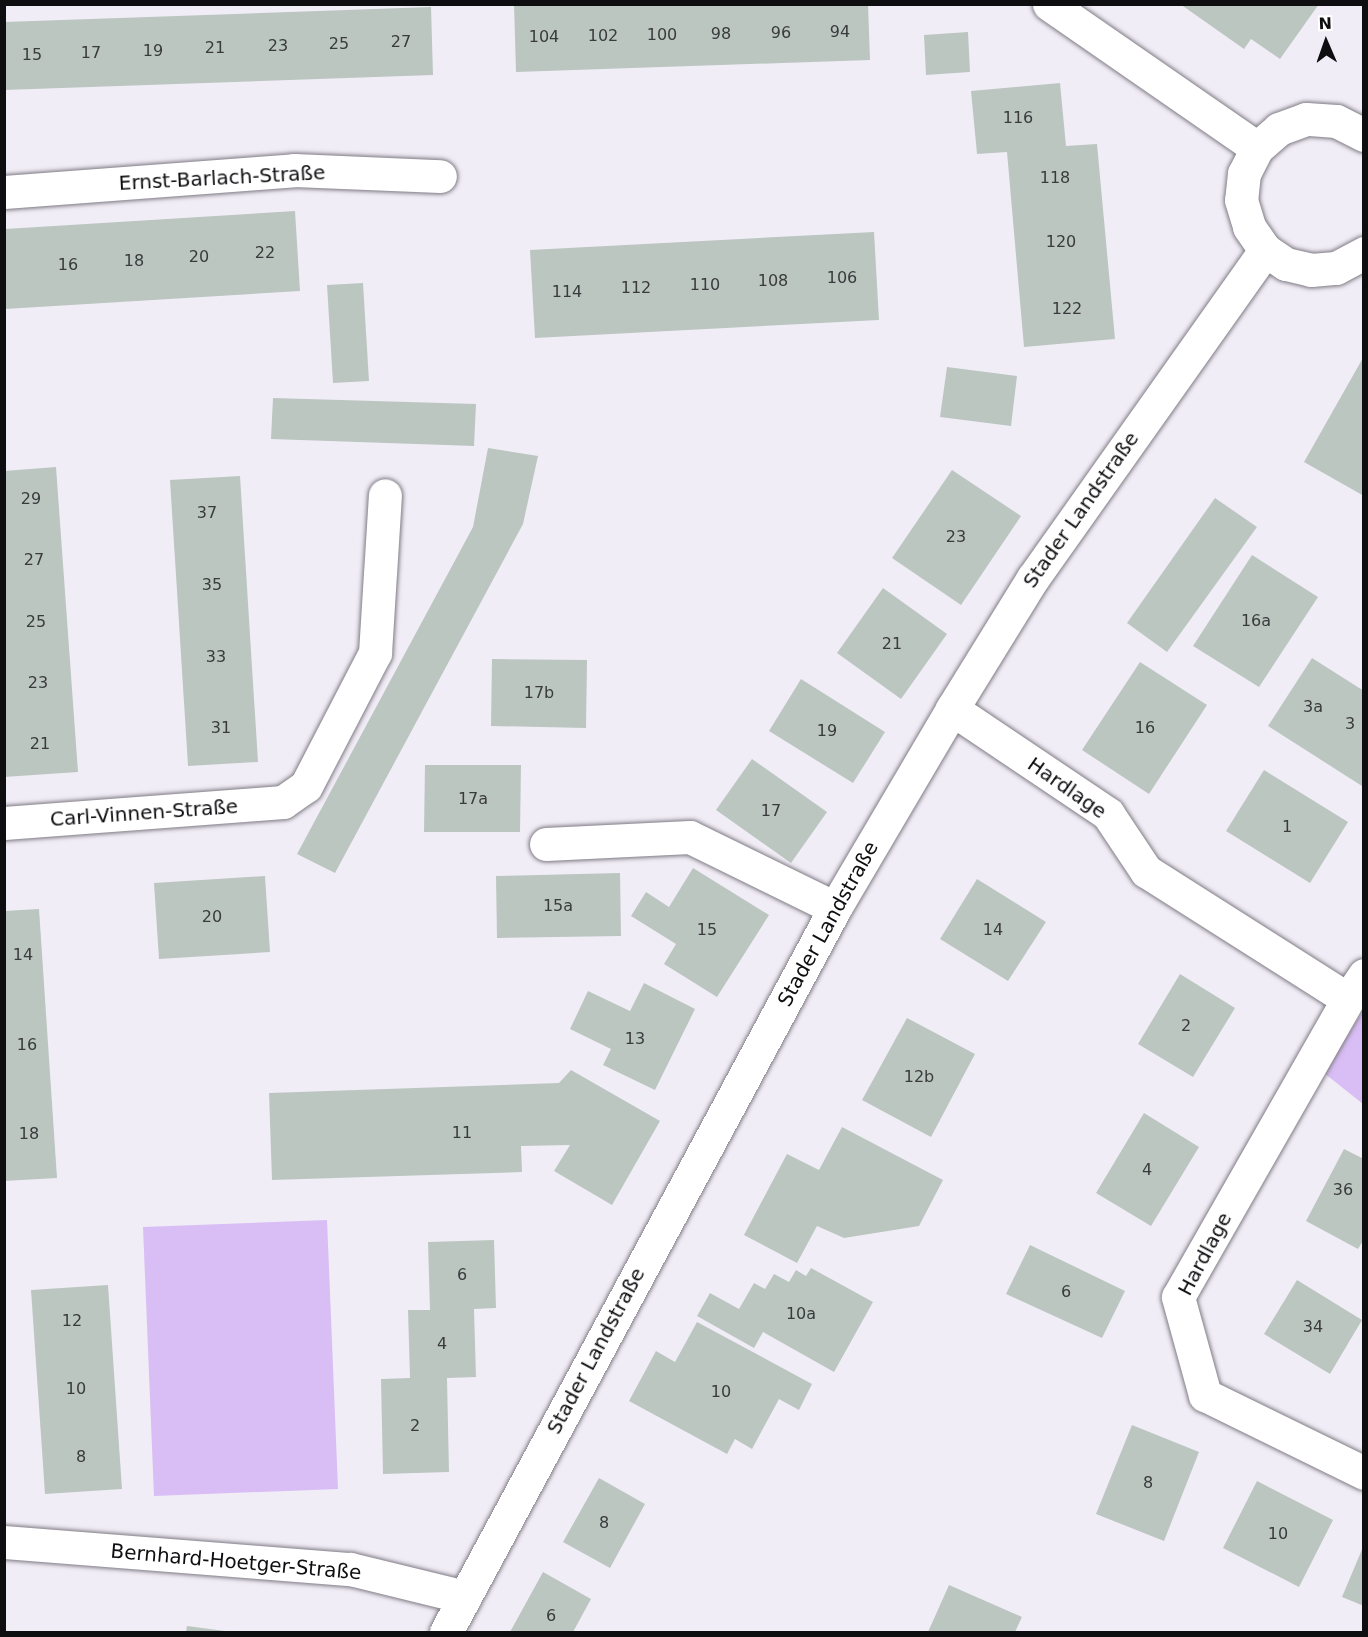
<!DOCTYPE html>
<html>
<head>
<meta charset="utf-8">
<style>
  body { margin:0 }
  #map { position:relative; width:1368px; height:1637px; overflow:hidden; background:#f1edf6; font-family:"DejaVu Sans",sans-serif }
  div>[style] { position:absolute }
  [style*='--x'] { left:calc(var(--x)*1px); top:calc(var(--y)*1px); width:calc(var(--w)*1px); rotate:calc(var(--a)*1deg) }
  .green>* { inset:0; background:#d8bef5 }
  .building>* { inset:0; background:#bbc6c1 }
  .roads { filter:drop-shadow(0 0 2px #807c85) drop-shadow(0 0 2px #807c85) }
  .minor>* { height:33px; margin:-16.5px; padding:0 16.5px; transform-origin:16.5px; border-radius:16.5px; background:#fff }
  span { translate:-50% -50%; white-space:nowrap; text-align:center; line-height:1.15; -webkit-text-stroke:4.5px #fff; paint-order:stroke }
  .number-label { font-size:16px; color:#393b3c }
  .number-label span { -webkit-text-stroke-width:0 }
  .street-label { font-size:20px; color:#0e0d10 }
  .frame { position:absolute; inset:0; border:6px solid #0e0d10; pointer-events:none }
  .north { position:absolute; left:1296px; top:12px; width:60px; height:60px; -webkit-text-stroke:4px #fff; paint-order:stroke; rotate:358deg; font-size:16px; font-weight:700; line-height:24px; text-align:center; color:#0e0d10 }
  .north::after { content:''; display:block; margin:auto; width:21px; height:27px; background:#0e0d10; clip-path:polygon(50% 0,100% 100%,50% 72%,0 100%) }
</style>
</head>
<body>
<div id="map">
  <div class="green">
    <div style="clip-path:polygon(1363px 1011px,1363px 1104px,1324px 1073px)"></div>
    <div style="clip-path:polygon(327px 1220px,338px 1489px,154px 1496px,143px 1227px)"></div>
  </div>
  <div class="building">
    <div style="clip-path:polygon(514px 4px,868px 4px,870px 60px,516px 72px)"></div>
    <div style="clip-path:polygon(1180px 4px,1319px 4px,1280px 59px,1251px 39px,1244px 49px)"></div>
    <div style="clip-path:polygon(431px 7px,433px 75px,4px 90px,4px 22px)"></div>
    <div style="clip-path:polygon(968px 32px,970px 72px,926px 75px,924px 35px)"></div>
    <div style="clip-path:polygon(1060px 83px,1066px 146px,1097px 144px,1115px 339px,1024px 347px,1007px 152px,977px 154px,971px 91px)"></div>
    <div style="clip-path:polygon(295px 211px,300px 291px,5px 309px,5px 229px)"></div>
    <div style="clip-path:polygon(874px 232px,879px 320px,535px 338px,530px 250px)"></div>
    <div style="clip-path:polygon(363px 283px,369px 381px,333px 383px,327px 285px)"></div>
    <div style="clip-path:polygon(1364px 356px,1364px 496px,1304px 462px)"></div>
    <div style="clip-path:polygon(947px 367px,1017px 376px,1011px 426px,940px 417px)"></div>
    <div style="clip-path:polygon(273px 398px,476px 404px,474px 446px,271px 439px)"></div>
    <div style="clip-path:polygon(488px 448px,538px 456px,523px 524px,335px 873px,297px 854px,473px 527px)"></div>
    <div style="clip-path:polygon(56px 467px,78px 772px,4px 777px,4px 471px)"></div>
    <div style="clip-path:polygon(952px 470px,1021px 516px,961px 605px,892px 558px)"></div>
    <div style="clip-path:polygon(240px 476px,258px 762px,188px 766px,170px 480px)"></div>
    <div style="clip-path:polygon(1215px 498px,1257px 527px,1167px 652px,1127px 623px)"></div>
    <div style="clip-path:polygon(1252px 555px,1318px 597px,1259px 687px,1193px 646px)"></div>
    <div style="clip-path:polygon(883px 588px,947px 634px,901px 699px,837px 653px)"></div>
    <div style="clip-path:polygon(1312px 658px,1364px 691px,1362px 786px,1268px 726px)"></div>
    <div style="clip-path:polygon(492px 659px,587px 660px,586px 728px,491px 726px)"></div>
    <div style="clip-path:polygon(1140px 662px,1207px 705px,1149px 794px,1082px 750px)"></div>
    <div style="clip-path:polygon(801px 679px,885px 732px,853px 783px,769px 731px)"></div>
    <div style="clip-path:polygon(752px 759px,827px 812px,791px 863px,716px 810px)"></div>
    <div style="clip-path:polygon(425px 765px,521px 765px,520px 832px,424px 832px)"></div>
    <div style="clip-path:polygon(1264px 770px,1348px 822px,1310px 883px,1226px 831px)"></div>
    <div style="clip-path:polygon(693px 868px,769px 915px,717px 997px,664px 964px,676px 944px,631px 916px,646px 892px,669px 907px)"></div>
    <div style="clip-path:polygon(620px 873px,621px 936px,497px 938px,496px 876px)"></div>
    <div style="clip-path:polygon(265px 876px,270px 952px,159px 959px,154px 883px)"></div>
    <div style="clip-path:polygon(977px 879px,1046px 922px,1008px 981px,940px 939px)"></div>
    <div style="clip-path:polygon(39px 909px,57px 1178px,4px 1181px,4px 911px)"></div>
    <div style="clip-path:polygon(1180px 974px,1235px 1008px,1193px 1077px,1138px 1044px)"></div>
    <div style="clip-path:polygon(644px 983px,695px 1009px,655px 1090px,603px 1065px,611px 1049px,570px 1029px,588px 991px,630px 1011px)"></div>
    <div style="clip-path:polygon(907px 1018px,975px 1054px,931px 1137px,862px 1100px)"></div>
    <div style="clip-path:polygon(571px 1070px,660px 1121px,612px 1205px,554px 1171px,570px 1145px,521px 1146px,522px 1172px,272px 1180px,269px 1093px,559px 1083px)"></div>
    <div style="clip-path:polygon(1144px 1113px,1199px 1147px,1151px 1226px,1096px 1193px)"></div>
    <div style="clip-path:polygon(842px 1127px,943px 1180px,919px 1226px,844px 1238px,817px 1226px,797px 1263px,744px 1235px,787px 1154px,819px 1170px)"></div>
    <div style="clip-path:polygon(1344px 1149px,1364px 1159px,1364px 1239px,1358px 1249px,1306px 1221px)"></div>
    <div style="clip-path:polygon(494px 1240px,496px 1308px,474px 1309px,476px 1377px,447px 1378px,449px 1472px,383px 1474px,381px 1379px,410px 1378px,408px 1310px,430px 1310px,428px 1242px)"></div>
    <div style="clip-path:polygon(1030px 1245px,1125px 1291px,1102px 1338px,1006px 1294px)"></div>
    <div style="clip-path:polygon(811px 1268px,873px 1302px,834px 1372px,763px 1332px,754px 1348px,697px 1316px,710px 1293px,739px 1309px,754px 1283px,765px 1289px,774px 1274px,789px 1282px,796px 1270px,806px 1276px)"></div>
    <div style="clip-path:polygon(1297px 1280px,1362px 1320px,1330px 1374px,1264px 1334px)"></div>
    <div style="clip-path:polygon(108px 1285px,122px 1489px,45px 1494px,31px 1290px)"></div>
    <div style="clip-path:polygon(697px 1322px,812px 1384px,799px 1410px,779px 1399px,752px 1449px,735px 1439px,727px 1454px,629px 1401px,656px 1351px,675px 1362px)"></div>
    <div style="clip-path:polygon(1132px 1425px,1199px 1452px,1164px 1541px,1096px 1514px)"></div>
    <div style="clip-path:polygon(599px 1478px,645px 1504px,610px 1568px,563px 1542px)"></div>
    <div style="clip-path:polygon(1257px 1481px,1333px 1520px,1299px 1587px,1223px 1548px)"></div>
    <div style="clip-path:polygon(1363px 1547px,1364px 1547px,1364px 1606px,1342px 1597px)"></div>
    <div style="clip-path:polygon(543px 1572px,591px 1599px,573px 1632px,510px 1632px)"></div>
    <div style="clip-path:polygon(949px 1585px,1022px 1617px,1015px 1632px,928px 1632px)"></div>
    <div style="clip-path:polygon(187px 1626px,225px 1631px,225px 1632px,186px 1632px)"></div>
  </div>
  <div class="roads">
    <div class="minor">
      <div style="--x:1049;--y:4;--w:253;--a:34.7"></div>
      <div style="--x:1364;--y:135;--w:31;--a:-153"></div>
      <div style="--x:1336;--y:121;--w:30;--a:-176"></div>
      <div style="--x:1306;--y:119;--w:29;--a:160"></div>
      <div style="--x:1279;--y:129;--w:29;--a:139"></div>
      <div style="--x:1257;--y:148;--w:28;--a:117"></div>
      <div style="--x:1244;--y:173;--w:27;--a:96"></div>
      <div style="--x:1241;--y:200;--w:28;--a:73"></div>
      <div style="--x:1249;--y:227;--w:28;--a:55"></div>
      <div style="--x:1265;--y:250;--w:25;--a:34"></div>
      <div style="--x:1286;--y:264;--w:26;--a:13"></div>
      <div style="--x:1311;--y:270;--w:25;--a:-5"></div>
      <div style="--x:1336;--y:268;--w:32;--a:-28"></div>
      <div style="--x:4;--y:192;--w:291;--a:-4.3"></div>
      <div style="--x:294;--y:170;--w:146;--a:2.4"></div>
      <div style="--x:952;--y:709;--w:188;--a:33.9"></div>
      <div style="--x:1108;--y:814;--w:69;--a:56.3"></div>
      <div style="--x:1146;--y:871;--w:239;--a:32.4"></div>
      <div style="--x:1348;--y:999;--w:29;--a:-56"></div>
      <div style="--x:4;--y:823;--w:280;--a:-4.3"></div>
      <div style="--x:283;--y:802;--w:28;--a:-35"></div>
      <div style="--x:306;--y:786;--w:150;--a:-62.6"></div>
      <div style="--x:375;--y:653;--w:158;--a:-86.4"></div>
      <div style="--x:546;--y:844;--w:144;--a:-2.8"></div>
      <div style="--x:690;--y:837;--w:161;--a:26.1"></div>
      <div style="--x:1348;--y:999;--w:343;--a:119.7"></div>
      <div style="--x:1178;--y:1297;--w:102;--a:74.6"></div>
      <div style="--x:1205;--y:1395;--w:177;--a:26.1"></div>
      <div style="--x:4;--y:1542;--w:347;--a:4.5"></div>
      <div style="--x:350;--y:1569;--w:118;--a:13.7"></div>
      <div style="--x:446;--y:1632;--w:822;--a:-61.75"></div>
      <div style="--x:835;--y:908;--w:231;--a:-59.5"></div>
      <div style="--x:952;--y:709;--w:154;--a:-58.3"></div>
      <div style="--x:1033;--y:578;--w:402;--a:-54.7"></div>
    </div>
  </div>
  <div class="number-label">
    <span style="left:840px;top:32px">94</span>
    <span style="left:781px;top:33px">96</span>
    <span style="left:721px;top:34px">98</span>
    <span style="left:662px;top:35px">100</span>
    <span style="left:603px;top:36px">102</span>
    <span style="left:544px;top:37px">104</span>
    <span style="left:401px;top:42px">27</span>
    <span style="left:339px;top:44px">25</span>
    <span style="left:278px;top:46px">23</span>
    <span style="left:215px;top:48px">21</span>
    <span style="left:153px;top:51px">19</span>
    <span style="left:91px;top:53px">17</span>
    <span style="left:32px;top:55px">15</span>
    <span style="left:1018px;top:118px">116</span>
    <span style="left:1055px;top:178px">118</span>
    <span style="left:1061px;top:242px">120</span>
    <span style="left:265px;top:253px">22</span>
    <span style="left:199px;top:257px">20</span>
    <span style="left:134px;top:261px">18</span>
    <span style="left:68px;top:265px">16</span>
    <span style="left:842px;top:278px">106</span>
    <span style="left:773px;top:281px">108</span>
    <span style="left:705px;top:285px">110</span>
    <span style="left:636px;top:288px">112</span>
    <span style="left:567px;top:292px">114</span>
    <span style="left:1067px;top:309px">122</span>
    <span style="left:31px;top:499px">29</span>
    <span style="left:207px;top:513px">37</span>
    <span style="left:956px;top:537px">23</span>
    <span style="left:34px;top:560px">27</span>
    <span style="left:212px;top:585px">35</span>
    <span style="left:1256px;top:621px">16a</span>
    <span style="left:36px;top:622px">25</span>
    <span style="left:892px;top:644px">21</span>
    <span style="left:216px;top:657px">33</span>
    <span style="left:38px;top:683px">23</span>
    <span style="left:539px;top:693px">17b</span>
    <span style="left:1313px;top:707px">3a</span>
    <span style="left:1350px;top:724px">3</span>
    <span style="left:221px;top:728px">31</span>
    <span style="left:1145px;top:728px">16</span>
    <span style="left:827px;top:731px">19</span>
    <span style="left:40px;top:744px">21</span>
    <span style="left:473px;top:799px">17a</span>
    <span style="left:771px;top:811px">17</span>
    <span style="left:1287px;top:827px">1</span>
    <span style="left:558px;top:906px">15a</span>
    <span style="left:212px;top:917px">20</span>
    <span style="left:707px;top:930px">15</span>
    <span style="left:993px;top:930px">14</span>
    <span style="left:23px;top:955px">14</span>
    <span style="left:1186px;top:1026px">2</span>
    <span style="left:635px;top:1039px">13</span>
    <span style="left:27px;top:1045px">16</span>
    <span style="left:919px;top:1077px">12b</span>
    <span style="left:462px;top:1133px">11</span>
    <span style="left:29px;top:1134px">18</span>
    <span style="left:1147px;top:1170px">4</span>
    <span style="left:1343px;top:1190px">36</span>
    <span style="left:462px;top:1275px">6</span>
    <span style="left:1066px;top:1292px">6</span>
    <span style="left:801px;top:1314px">10a</span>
    <span style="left:72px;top:1321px">12</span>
    <span style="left:1313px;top:1327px">34</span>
    <span style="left:442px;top:1344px">4</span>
    <span style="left:76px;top:1389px">10</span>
    <span style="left:721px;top:1392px">10</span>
    <span style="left:415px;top:1426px">2</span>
    <span style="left:81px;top:1457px">8</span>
    <span style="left:1148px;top:1483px">8</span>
    <span style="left:604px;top:1523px">8</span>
    <span style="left:1278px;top:1534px">10</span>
    <span style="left:551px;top:1616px">6</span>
  </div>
  <div class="street-label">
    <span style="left:222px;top:178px;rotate:-3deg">Ernst-Barlach-Straße</span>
    <span style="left:1081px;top:510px;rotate:-55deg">Stader Landstraße</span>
    <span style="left:1067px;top:788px;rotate:35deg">Hardlage</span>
    <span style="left:144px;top:813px;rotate:-4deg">Carl-Vinnen-Straße</span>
    <span style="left:828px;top:924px;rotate:-61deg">Stader Landstraße</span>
    <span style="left:1205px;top:1254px;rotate:-62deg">Hardlage</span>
    <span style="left:596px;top:1351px;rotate:-62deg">Stader Landstraße</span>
    <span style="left:236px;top:1562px;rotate:5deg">Bernhard-Hoetger-Straße</span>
  </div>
  <div class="frame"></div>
  <div class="north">N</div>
</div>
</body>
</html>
